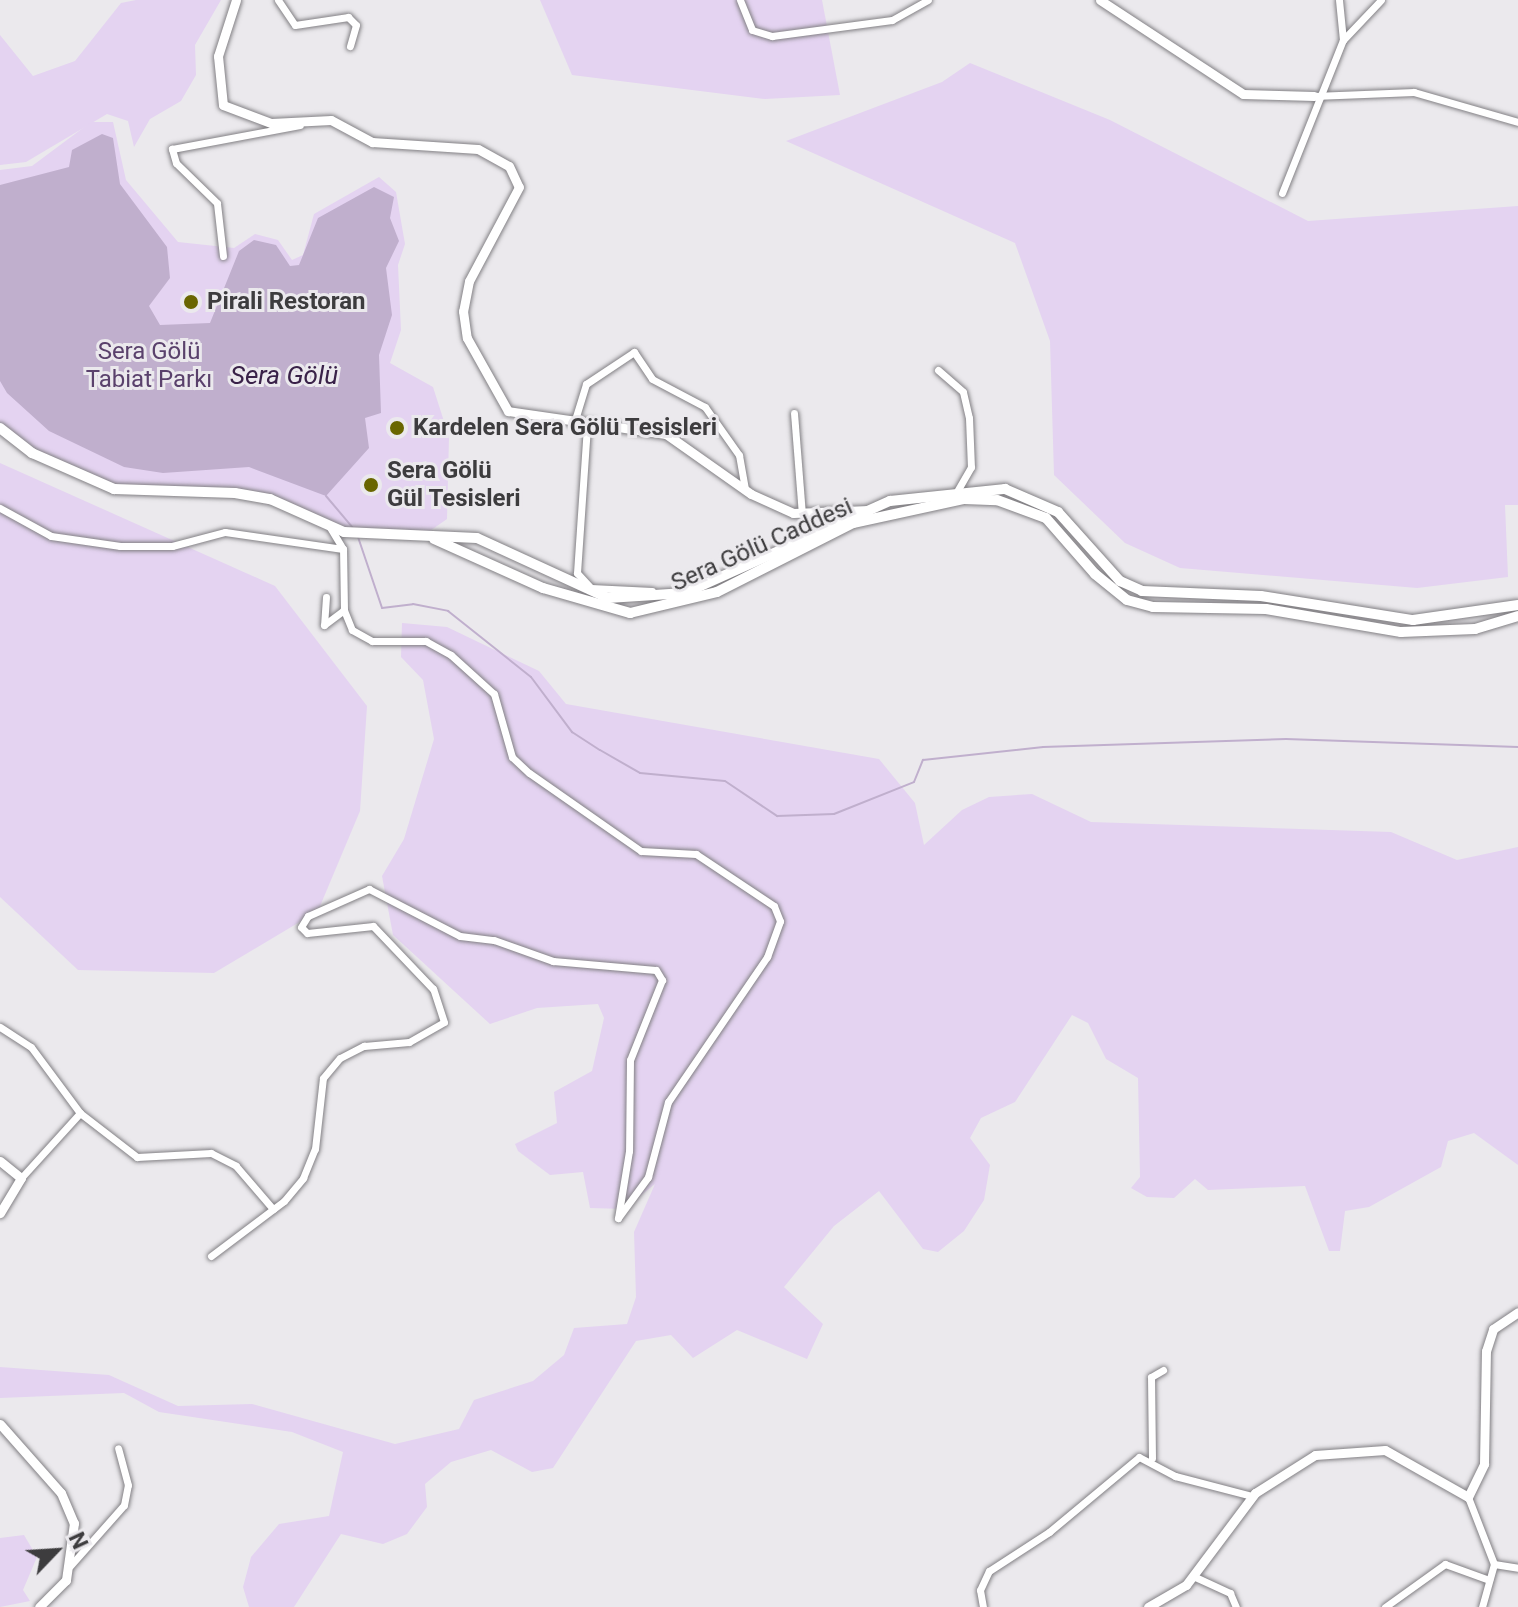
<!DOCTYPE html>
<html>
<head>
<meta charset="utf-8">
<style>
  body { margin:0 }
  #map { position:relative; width:1518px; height:1607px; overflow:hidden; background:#ebe9ed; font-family:Roboto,sans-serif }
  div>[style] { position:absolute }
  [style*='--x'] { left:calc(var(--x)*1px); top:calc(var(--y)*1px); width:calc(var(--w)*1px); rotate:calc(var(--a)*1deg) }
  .green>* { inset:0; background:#e4d3f1 }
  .water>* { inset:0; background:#c0afcd }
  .stream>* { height:2px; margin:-1px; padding:0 1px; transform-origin:1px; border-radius:1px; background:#c0afcd }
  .roads { filter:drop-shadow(0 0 2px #828084) drop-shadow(0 0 2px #828084) }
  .minor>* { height:7px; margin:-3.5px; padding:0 3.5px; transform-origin:3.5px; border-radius:3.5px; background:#fff }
  .tertiary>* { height:9px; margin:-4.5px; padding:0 4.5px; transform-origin:4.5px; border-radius:4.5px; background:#fff }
  .secondary>* { height:10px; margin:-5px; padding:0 5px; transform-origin:5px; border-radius:5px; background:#fff }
  .dots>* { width:22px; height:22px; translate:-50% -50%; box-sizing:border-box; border:4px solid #ebe9ed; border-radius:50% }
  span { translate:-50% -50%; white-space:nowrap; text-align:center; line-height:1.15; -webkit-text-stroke:6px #ebe9ed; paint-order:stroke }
  .poi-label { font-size:24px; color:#3d3c3e; font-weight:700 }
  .left { translate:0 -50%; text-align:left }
  .park-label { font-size:24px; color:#5a416c }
  .street-label { font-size:24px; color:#3d3c3e }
  .water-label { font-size:26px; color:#392148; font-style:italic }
  .north { position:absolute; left:16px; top:1511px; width:80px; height:80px; -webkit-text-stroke:6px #ebe9ed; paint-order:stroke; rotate:65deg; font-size:22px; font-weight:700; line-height:32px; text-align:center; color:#3d3c3e }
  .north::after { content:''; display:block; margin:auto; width:28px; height:36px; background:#3d3c3e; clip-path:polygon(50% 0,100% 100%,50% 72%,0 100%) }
</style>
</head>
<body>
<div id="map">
  <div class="green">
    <div style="clip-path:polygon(136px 0,221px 0,195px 45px,196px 75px,181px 101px,150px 119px,134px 147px,128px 121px,107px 114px,26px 162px,0 165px,0 35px,33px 76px,75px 61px,121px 3px)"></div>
    <div style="clip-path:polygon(540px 0,822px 0,840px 95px,765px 99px,572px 75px)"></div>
    <div style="clip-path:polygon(970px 63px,1110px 120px,1308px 221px,1518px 206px,1518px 505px,1505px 505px,1508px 577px,1417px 588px,1180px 568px,1125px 543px,1054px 475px,1050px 341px,1015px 243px,786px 141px,942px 82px)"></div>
    <div style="clip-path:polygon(91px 122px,113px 122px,126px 180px,178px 242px,234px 248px,255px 234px,278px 240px,292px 260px,303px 255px,314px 214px,379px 177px,396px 192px,405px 244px,398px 265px,401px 330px,390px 363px,433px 387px,449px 437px,447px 519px,424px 535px,344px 532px,270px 499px,114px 489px,32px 453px,0 428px,0 170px,32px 166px)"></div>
    <div style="clip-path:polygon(0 463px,275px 586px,367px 706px,360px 811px,318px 911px,214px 973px,78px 970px,0 897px)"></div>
    <div style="clip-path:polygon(402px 623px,447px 627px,539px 671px,566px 704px,879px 759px,915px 803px,924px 845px,962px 810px,989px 797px,1032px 794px,1091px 822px,1391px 832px,1457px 860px,1518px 847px,1518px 1165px,1474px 1133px,1448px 1141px,1441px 1167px,1369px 1207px,1345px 1211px,1340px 1251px,1329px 1251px,1305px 1186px,1208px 1190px,1195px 1179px,1174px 1198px,1147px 1197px,1131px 1188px,1140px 1177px,1138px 1078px,1106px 1059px,1088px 1023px,1072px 1015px,1015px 1102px,981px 1118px,970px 1138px,990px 1165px,984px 1200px,964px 1231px,938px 1252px,923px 1249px,879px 1191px,834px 1226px,784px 1287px,823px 1324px,807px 1359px,737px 1330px,693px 1358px,671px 1335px,636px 1341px,553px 1468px,532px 1472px,491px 1450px,451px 1462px,425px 1484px,427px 1507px,407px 1534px,383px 1544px,341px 1534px,294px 1607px,249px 1607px,243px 1587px,251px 1557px,279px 1524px,329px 1516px,343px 1452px,292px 1432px,159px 1412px,124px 1393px,0 1398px,0 1367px,109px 1375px,178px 1406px,252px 1404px,395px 1444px,459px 1429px,474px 1400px,533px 1381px,564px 1355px,574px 1328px,627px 1324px,636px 1297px,634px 1232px,655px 1184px,624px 1209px,590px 1208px,583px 1172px,550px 1175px,518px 1151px,515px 1144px,557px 1123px,554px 1092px,592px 1071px,604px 1018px,598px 1004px,537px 1008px,490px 1024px,393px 935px,382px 876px,404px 839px,434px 739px,423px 680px,401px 657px)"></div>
    <div style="clip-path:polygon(24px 1535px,37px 1557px,23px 1590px,30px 1601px,0 1607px,0 1538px)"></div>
  </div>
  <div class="water">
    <div style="clip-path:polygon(102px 134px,113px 138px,120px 184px,167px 247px,170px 278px,149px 306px,160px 325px,210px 323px,239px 251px,254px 240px,276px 245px,290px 266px,299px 265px,318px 218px,374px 187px,394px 197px,390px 218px,399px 241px,386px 268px,392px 315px,379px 355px,381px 413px,365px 418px,369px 448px,326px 496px,249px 467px,163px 473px,124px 467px,49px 431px,7px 393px,0 381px,0 185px,69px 167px,72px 150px)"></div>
  </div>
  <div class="stream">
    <div style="--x:326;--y:496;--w:42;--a:49.8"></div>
    <div style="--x:358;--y:537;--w:75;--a:71.3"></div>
    <div style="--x:382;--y:608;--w:31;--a:-7"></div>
    <div style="--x:413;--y:604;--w:36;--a:11"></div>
    <div style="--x:448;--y:611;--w:106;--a:38.5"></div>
    <div style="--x:531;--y:677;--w:69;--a:53.3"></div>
    <div style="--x:572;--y:732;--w:33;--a:33"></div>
    <div style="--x:600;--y:750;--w:46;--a:29.9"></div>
    <div style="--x:640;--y:773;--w:85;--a:5.4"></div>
    <div style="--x:725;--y:781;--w:63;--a:33.9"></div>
    <div style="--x:777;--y:816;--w:57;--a:-2"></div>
    <div style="--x:834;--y:814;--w:86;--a:-21.8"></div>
    <div style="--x:914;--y:782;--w:24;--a:-68"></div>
    <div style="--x:923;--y:760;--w:121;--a:-6.2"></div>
    <div style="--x:1043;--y:747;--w:243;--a:-1.9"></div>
    <div style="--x:1286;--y:739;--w:232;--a:2"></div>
  </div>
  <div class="roads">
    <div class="minor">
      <div style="--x:278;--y:0;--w:30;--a:56"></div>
      <div style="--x:295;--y:25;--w:54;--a:-8.6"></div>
      <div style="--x:348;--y:17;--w:11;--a:45"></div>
      <div style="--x:356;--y:25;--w:22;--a:106"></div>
      <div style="--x:740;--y:0;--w:32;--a:68"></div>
      <div style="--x:752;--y:30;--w:21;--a:17"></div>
      <div style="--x:772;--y:36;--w:121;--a:-7.6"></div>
      <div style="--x:892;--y:20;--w:41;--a:-29.1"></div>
      <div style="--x:1339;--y:0;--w:40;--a:84.3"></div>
      <div style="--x:1314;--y:96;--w:100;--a:-2.3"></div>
      <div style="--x:1414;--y:92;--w:108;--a:16.1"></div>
      <div style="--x:1282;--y:193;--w:165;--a:-68.3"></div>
      <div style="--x:1343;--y:40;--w:55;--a:-46.5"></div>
      <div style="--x:223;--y:256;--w:53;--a:-96.5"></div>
      <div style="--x:217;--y:203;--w:57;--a:-135.7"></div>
      <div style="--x:176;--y:163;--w:15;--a:-106"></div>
      <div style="--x:172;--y:149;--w:130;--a:-10.6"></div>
      <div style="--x:938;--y:370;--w:33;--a:41"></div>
      <div style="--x:963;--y:392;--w:27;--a:77"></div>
      <div style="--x:969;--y:418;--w:49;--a:87.7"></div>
      <div style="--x:971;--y:467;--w:34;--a:120"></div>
      <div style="--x:794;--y:413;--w:101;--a:85.5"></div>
      <div style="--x:574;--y:423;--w:41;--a:-72.9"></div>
      <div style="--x:586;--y:384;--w:58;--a:-33.7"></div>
      <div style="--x:634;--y:352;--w:32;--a:56"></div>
      <div style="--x:652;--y:379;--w:60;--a:27.8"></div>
      <div style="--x:705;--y:407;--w:59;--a:54.7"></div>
      <div style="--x:739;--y:455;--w:36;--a:80"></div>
      <div style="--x:587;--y:426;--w:147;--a:93.9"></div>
      <div style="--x:577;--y:573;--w:21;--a:47"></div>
      <div style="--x:591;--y:588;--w:61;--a:2.8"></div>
      <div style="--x:0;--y:508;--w:58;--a:28.8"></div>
      <div style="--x:51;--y:536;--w:70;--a:8.2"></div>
      <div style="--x:120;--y:546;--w:52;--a:0"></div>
      <div style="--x:172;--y:546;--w:55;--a:-14.8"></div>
      <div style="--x:225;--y:532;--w:119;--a:8.2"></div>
      <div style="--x:326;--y:597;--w:28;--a:94"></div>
      <div style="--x:324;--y:625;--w:25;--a:-37"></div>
      <div style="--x:0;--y:1027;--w:37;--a:33"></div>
      <div style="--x:31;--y:1047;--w:82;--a:53.4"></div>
      <div style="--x:21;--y:1178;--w:88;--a:-47.8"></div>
      <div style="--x:80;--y:1113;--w:72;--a:37.7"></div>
      <div style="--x:137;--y:1157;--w:74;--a:-3.1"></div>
      <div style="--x:211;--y:1153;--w:28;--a:27"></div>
      <div style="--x:236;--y:1166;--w:57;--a:49.3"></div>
      <div style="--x:211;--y:1256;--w:91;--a:-37"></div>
      <div style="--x:284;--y:1201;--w:30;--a:-50"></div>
      <div style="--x:303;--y:1178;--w:31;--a:-68"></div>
      <div style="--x:315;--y:1149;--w:71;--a:-83.6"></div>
      <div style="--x:323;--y:1078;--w:26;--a:-50"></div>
      <div style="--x:340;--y:1058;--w:27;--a:-27"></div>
      <div style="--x:364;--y:1046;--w:45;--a:-5.1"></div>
      <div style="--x:409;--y:1042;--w:40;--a:-29.7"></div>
      <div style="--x:444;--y:1022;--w:35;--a:-108"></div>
      <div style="--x:433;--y:989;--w:87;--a:-133.6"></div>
      <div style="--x:373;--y:926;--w:66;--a:173.9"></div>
      <div style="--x:307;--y:933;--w:8;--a:-135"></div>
      <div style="--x:301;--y:927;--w:13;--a:-58"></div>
      <div style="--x:308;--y:916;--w:67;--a:-23.9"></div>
      <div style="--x:369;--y:889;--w:102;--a:27.3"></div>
      <div style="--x:460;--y:936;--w:34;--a:7"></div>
      <div style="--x:494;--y:940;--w:63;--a:19.6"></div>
      <div style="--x:553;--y:961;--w:103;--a:5"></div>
      <div style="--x:656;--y:970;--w:12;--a:59"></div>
      <div style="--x:662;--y:980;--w:86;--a:111.8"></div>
      <div style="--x:630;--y:1060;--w:91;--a:90.6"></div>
      <div style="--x:629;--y:1151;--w:68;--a:99.3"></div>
      <div style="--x:618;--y:1218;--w:51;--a:-53.8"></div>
      <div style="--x:648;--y:1177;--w:78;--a:-75.1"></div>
      <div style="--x:668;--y:1102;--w:176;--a:-55.7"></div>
      <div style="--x:767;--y:957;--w:38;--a:-70"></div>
      <div style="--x:780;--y:921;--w:16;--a:-112"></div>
      <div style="--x:774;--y:906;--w:94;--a:-146.3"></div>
      <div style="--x:696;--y:854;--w:55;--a:-176.9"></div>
      <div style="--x:641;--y:851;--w:136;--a:-145.1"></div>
      <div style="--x:529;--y:773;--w:23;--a:-137"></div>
      <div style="--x:512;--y:757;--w:66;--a:-105.9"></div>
      <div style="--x:494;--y:694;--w:58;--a:-137.8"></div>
      <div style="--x:451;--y:655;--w:29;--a:-151"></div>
      <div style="--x:426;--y:641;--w:54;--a:180"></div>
      <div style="--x:372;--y:641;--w:23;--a:-151"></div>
      <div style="--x:352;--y:630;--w:22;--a:-112"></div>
      <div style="--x:344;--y:610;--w:61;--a:-90.9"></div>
      <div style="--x:343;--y:549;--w:27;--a:-121"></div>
      <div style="--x:1152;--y:1458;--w:81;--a:-90.7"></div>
      <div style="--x:1151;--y:1377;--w:14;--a:-30"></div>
      <div style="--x:1468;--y:1497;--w:72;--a:68.8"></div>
      <div style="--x:1494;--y:1564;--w:45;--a:105.6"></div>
      <div style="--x:1494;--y:1564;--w:24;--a:9"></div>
      <div style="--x:70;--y:1566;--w:81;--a:-48.5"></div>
      <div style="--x:124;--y:1505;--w:20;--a:-79"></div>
      <div style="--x:128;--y:1485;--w:38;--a:-105"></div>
      <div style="--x:1193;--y:1576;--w:41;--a:24.7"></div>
      <div style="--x:1230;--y:1593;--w:15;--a:67"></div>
      <div style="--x:983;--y:1607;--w:17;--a:-100"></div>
      <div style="--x:980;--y:1590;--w:21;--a:-65"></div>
      <div style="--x:989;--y:1571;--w:72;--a:-33"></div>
      <div style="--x:1049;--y:1532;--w:117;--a:-39.8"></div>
      <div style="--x:1139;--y:1457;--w:41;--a:27.8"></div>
      <div style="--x:1175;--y:1476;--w:80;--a:14.6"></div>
      <div style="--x:1385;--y:1607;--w:74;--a:-35.6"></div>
      <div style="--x:1445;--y:1564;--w:47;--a:20"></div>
    </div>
    <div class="tertiary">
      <div style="--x:236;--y:0;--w:59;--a:107.8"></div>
      <div style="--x:218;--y:56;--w:49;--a:84.2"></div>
      <div style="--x:223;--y:105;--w:51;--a:20.6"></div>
      <div style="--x:271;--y:123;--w:60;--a:-2.9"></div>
      <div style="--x:331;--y:120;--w:47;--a:28.2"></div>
      <div style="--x:372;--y:142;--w:106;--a:3.8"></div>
      <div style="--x:478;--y:149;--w:35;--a:29"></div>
      <div style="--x:509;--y:166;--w:23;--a:65"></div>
      <div style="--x:519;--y:187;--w:106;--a:118"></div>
      <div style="--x:469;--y:281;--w:31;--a:101"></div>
      <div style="--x:463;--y:311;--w:27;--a:82"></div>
      <div style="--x:467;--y:338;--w:84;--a:60.7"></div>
      <div style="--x:508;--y:411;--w:160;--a:8.3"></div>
      <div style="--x:666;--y:434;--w:104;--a:35.2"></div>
      <div style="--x:751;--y:494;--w:46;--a:24.3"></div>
      <div style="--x:793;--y:513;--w:76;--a:-2.3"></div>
      <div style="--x:1100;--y:0;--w:171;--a:33.3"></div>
      <div style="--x:1243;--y:94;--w:71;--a:1.6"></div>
      <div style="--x:0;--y:1161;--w:27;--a:39"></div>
      <div style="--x:21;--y:1178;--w:41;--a:121"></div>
      <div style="--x:0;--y:1424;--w:92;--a:48.5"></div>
      <div style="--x:61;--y:1493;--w:33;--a:67"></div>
      <div style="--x:74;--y:1523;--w:58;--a:98"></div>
      <div style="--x:66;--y:1580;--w:38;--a:135"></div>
      <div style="--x:1148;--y:1607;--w:44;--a:-30.1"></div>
      <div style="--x:1186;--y:1585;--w:115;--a:-53.1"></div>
      <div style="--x:1255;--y:1493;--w:71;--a:-32.3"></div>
      <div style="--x:1315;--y:1455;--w:70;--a:-4.1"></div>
      <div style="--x:1385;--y:1450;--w:95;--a:29.5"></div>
      <div style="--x:1468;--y:1497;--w:37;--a:-64"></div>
      <div style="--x:1484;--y:1464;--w:113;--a:-89"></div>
      <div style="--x:1486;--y:1351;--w:23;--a:-72"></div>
      <div style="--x:1493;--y:1329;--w:30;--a:-34"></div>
    </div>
    <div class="secondary">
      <div style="--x:0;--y:428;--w:41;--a:38"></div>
      <div style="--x:32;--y:453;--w:90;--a:23.7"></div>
      <div style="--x:114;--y:489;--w:121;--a:1.9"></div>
      <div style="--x:235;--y:493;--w:36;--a:10"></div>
      <div style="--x:270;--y:499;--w:81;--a:24"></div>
      <div style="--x:344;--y:532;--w:133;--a:2.6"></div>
      <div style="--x:477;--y:538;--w:144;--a:24.6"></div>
      <div style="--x:608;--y:598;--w:77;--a:-3.7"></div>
      <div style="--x:685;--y:593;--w:225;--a:-24.2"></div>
      <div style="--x:890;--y:501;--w:116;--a:-6"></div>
      <div style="--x:1005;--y:489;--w:58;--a:23.5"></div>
      <div style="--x:1058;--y:512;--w:93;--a:48.1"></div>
      <div style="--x:1120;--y:581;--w:24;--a:24"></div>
      <div style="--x:1142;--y:591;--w:119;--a:2.4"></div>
      <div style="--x:1261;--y:596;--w:154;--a:9"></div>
      <div style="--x:1413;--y:620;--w:106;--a:-8.1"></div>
      <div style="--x:434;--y:539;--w:120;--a:24.2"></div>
      <div style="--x:543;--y:588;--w:91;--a:16"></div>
      <div style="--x:630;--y:613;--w:89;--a:-13.6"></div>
      <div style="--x:717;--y:592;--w:153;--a:-26.9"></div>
      <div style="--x:853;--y:523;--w:114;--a:-12.2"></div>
      <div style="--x:964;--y:499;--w:33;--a:2"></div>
      <div style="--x:997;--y:500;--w:52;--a:20.2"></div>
      <div style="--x:1046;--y:518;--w:74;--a:48.8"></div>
      <div style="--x:1095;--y:574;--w:41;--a:39.1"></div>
      <div style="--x:1127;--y:600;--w:27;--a:15"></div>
      <div style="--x:1153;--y:607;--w:113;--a:1"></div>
      <div style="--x:1266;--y:609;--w:137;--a:9.7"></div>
      <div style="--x:1401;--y:632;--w:74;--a:-2.3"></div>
      <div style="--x:1475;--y:629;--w:45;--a:-16.8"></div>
    </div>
  </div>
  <div class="dots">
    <div style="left:191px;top:302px;background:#696600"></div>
    <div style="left:397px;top:428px;background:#696600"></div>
    <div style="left:371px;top:485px;background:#696600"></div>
  </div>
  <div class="poi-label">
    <span class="left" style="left:207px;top:302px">Pirali Restoran</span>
    <span class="left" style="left:413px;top:428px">Kardelen Sera Gölü Tesisleri</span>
    <span class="left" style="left:387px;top:485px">Sera Gölü<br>Gül Tesisleri</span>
  </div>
  <div class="park-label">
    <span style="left:149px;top:366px">Sera Gölü<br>Tabiat Parkı</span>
  </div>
  <div class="street-label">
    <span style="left:762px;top:545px;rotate:-24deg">Sera Gölü Caddesi</span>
  </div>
  <div class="water-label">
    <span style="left:284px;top:376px">Sera Gölü</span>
  </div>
  <div class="north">N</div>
</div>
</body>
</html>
